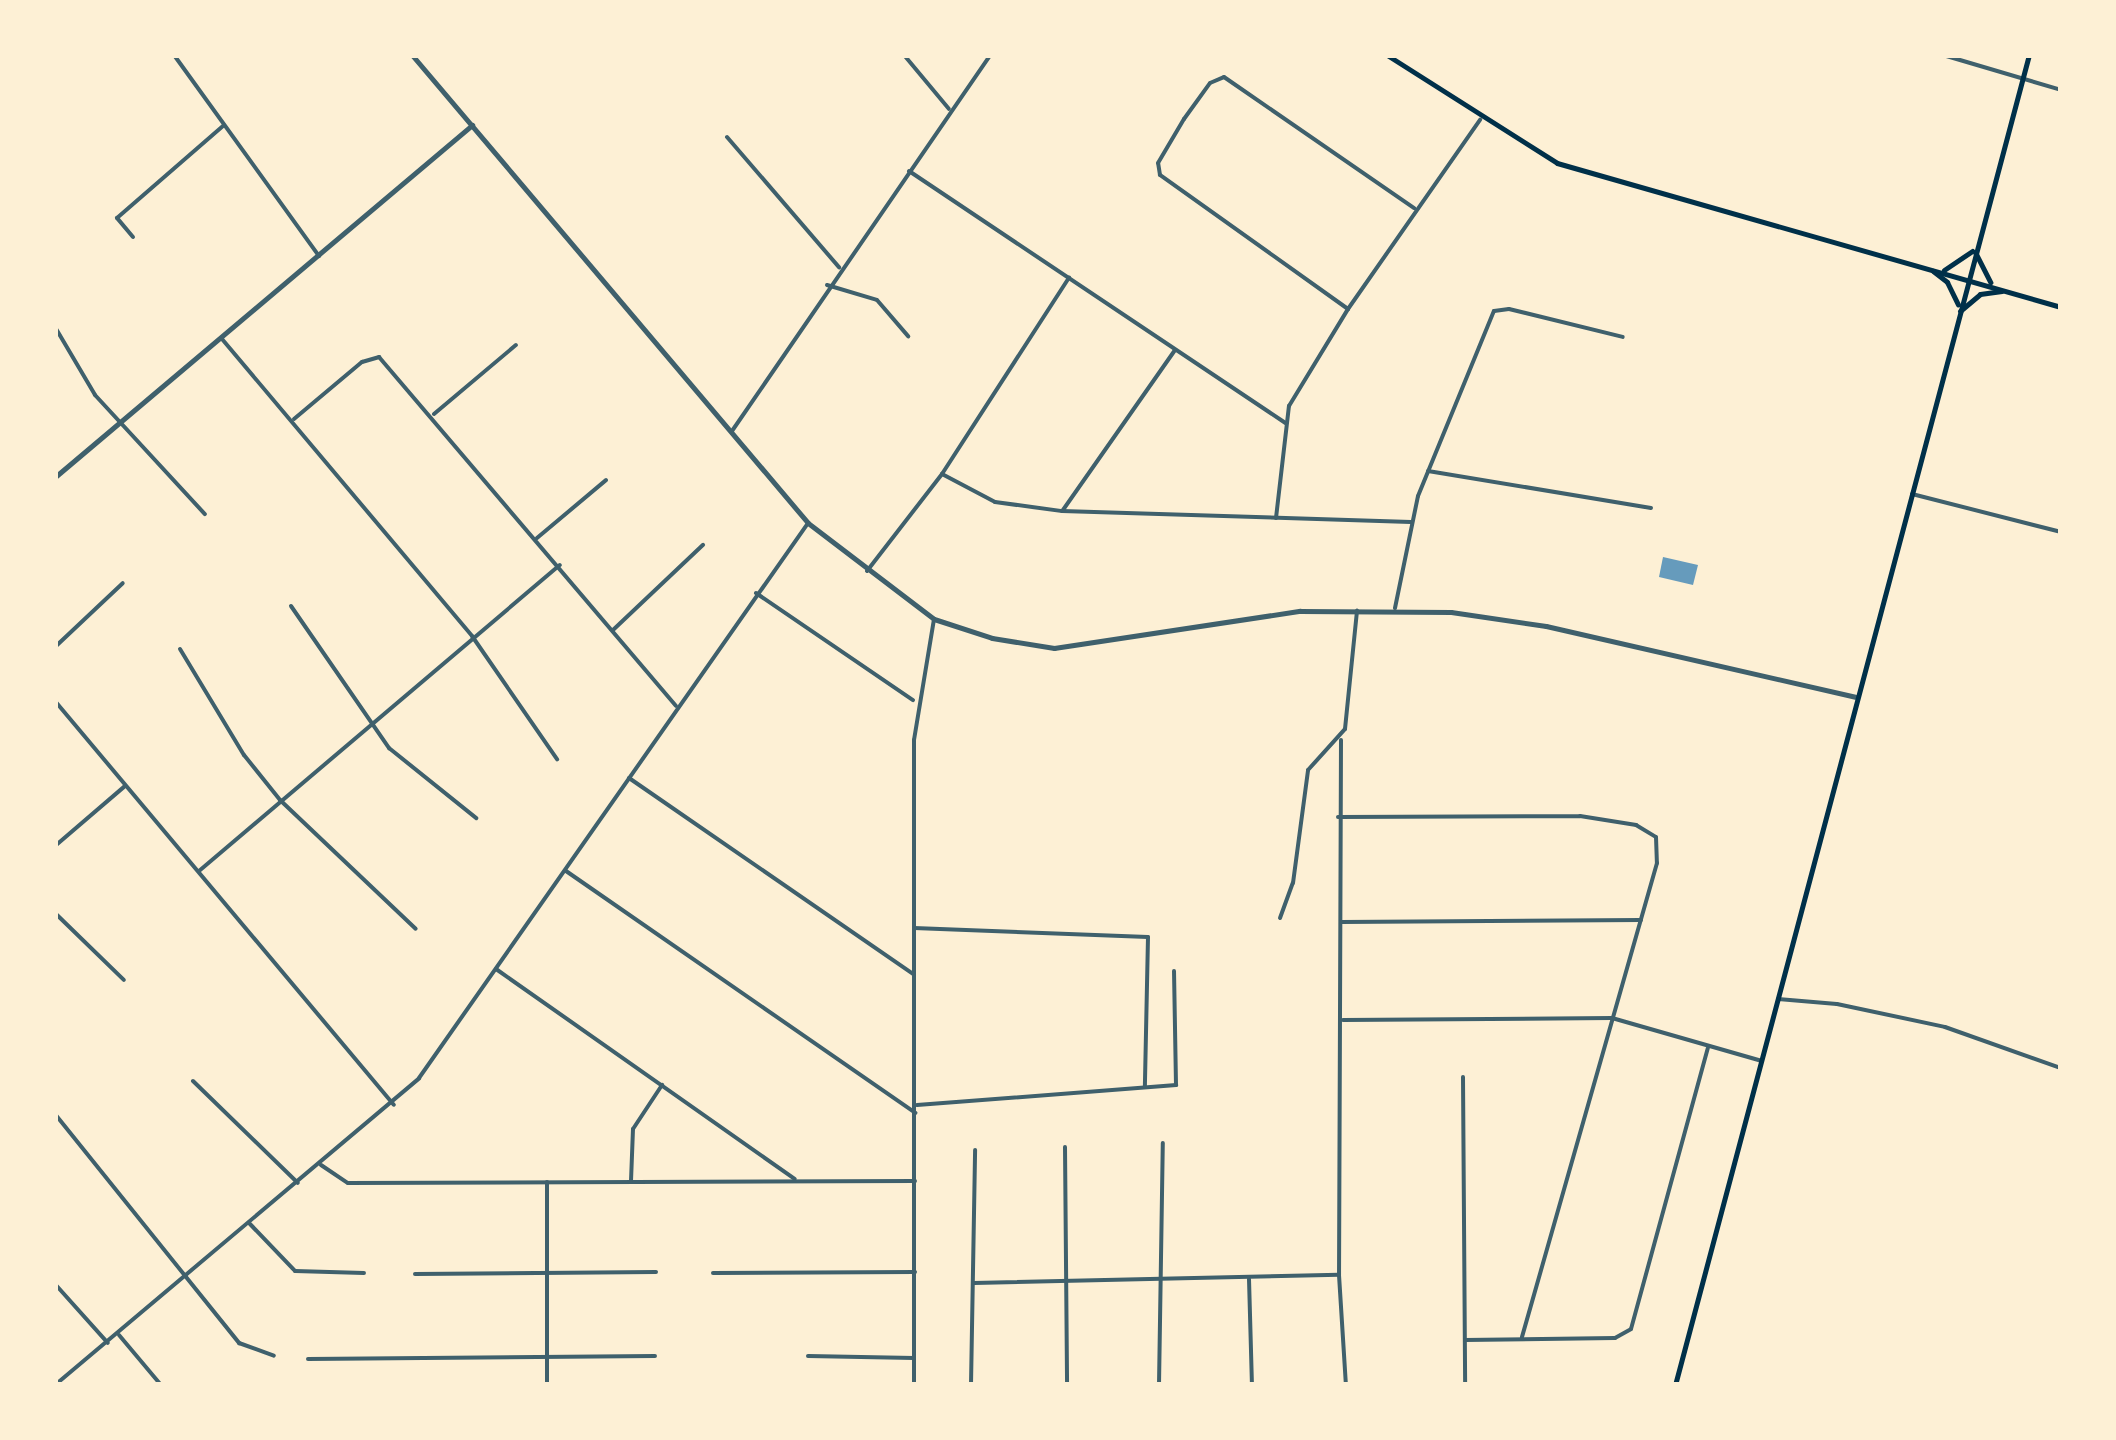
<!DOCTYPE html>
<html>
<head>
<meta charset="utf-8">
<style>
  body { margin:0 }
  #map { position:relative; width:2116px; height:1440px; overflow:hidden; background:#fdf0d5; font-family:"Nunito Sans",sans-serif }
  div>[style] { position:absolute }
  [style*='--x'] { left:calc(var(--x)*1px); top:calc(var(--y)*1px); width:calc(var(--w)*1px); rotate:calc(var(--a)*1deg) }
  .water>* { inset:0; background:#669bbc }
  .minor>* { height:4px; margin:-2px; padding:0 2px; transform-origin:2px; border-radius:2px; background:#3f606c }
  .tertiary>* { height:5px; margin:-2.5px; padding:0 2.5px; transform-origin:2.5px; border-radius:2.5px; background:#3f606c }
  .secondary>* { height:5px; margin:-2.5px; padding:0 2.5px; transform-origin:2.5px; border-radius:2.5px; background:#003049 }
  span { translate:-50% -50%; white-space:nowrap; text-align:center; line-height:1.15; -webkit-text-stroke:10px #fdf0d5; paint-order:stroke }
  .frame { position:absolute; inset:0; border:58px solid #fdf0d5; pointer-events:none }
</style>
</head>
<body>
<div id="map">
  <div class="water">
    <div style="clip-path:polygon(1663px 557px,1698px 565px,1693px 585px,1659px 577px)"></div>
  </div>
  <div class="minor">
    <div style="--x:174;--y:55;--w:248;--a:54.2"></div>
    <div style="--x:904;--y:55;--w:70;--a:50.2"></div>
    <div style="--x:1943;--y:55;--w:123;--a:16.5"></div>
    <div style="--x:727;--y:137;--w:172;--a:49.3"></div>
    <div style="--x:909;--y:171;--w:453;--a:33.8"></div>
    <div style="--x:133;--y:237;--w:25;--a:-130"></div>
    <div style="--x:117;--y:218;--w:140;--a:-41"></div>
    <div style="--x:827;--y:285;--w:52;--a:16.7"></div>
    <div style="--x:877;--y:300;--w:48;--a:49.3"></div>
    <div style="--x:1348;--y:309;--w:231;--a:-144.5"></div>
    <div style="--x:1160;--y:175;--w:12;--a:-99"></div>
    <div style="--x:1158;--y:163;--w:51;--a:-59.4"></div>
    <div style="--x:1184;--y:119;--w:44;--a:-54.2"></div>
    <div style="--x:1210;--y:83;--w:15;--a:-23"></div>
    <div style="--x:1224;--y:77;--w:231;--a:34.6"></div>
    <div style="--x:55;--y:327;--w:79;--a:59.5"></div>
    <div style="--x:95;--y:395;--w:162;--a:47.3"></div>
    <div style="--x:222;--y:339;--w:388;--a:49.9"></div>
    <div style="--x:472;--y:636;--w:150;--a:55.4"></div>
    <div style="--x:434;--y:414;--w:107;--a:-40.1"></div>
    <div style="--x:294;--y:419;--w:89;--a:-40"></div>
    <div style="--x:362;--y:362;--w:18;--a:-16"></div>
    <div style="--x:379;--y:357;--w:458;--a:49.6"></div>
    <div style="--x:732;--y:431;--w:456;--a:-55.5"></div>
    <div style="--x:1428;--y:471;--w:226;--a:9.4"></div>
    <div style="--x:942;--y:474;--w:60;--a:27.8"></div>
    <div style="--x:995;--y:502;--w:68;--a:7.7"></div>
    <div style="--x:1062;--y:511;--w:349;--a:1.8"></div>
    <div style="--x:1912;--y:494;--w:154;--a:14.3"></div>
    <div style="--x:1063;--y:510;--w:195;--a:-55"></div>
    <div style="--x:1276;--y:518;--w:113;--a:-83.4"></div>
    <div style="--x:1289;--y:406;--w:114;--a:-58.7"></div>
    <div style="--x:1348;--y:309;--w:231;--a:-55.1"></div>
    <div style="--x:537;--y:538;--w:90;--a:-40"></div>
    <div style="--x:867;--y:571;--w:123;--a:-52.3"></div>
    <div style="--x:942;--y:474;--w:234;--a:-57.1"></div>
    <div style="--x:756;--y:593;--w:190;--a:34.3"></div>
    <div style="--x:291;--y:606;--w:173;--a:55.4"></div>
    <div style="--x:389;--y:748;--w:112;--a:38.8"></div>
    <div style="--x:1395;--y:608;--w:114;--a:-78.4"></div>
    <div style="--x:1418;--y:496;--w:200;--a:-67.7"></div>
    <div style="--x:1494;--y:311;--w:15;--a:-8"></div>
    <div style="--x:1509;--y:309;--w:117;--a:13.8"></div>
    <div style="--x:613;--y:630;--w:124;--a:-43.4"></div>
    <div style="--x:55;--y:647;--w:93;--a:-43.3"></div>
    <div style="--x:180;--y:649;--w:124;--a:58.9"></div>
    <div style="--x:244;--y:755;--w:58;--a:51.3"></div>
    <div style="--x:280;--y:800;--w:187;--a:43.5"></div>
    <div style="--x:55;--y:701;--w:527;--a:50"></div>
    <div style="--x:1341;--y:740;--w:535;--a:90.21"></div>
    <div style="--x:1339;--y:1275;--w:110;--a:86.4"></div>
    <div style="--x:629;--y:778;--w:345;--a:34.6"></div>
    <div style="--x:1338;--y:817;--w:242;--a:-0.2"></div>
    <div style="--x:1580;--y:816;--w:57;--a:9.1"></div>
    <div style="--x:1636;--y:825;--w:23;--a:31"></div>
    <div style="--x:1656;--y:837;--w:26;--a:88"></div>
    <div style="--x:1657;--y:863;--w:493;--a:105.9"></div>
    <div style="--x:55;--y:846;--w:92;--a:-40.6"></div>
    <div style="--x:199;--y:871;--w:473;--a:-40.3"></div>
    <div style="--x:566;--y:871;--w:425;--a:34.7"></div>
    <div style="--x:55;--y:913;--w:96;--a:44.2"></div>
    <div style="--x:1280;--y:918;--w:37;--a:-70"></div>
    <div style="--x:1293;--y:883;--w:114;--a:-82.4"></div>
    <div style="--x:1308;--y:770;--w:55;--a:-47.9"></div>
    <div style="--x:1345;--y:729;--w:119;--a:-84.2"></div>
    <div style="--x:1341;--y:922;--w:300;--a:-0.4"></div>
    <div style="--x:914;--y:928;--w:234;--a:2.2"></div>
    <div style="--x:1148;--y:937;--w:149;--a:91.2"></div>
    <div style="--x:496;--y:969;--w:365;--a:35.1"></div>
    <div style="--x:1778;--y:999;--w:59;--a:4.8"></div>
    <div style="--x:1837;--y:1004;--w:110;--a:12"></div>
    <div style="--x:1945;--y:1027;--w:123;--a:19.5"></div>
    <div style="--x:1343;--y:1020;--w:269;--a:-0.4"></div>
    <div style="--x:1612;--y:1018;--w:156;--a:16"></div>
    <div style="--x:1463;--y:1077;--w:308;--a:89.6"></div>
    <div style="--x:193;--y:1081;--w:146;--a:44.2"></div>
    <div style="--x:917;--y:1105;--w:260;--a:-4.4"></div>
    <div style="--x:1176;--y:1085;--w:114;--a:-91"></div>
    <div style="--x:55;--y:1114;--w:294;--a:51.2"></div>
    <div style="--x:239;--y:1343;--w:37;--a:20"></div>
    <div style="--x:1065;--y:1147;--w:238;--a:89.5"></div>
    <div style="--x:321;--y:1165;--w:32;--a:34"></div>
    <div style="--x:348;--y:1183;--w:567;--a:-0.2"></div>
    <div style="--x:631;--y:1181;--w:52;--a:-87.8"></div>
    <div style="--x:633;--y:1129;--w:53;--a:-56.6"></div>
    <div style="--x:547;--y:1182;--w:203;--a:90"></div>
    <div style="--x:250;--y:1224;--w:65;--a:46.2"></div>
    <div style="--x:295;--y:1271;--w:69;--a:1.7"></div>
    <div style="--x:713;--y:1273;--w:202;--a:-0.3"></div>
    <div style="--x:415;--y:1274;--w:241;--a:-0.5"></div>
    <div style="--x:1249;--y:1279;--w:106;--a:88.4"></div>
    <div style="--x:974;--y:1283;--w:365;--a:-1.3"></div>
    <div style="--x:55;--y:1284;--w:79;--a:48.1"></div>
    <div style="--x:119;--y:1335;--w:65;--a:50"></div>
    <div style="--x:1465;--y:1340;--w:150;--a:-0.8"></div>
    <div style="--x:1615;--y:1338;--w:18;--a:-29"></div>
    <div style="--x:1631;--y:1329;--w:291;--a:-74.7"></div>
    <div style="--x:808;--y:1356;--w:106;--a:1.1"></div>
    <div style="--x:308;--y:1359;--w:347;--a:-0.5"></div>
    <div style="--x:55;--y:1385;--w:476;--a:-40.1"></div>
    <div style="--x:419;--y:1078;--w:678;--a:-54.97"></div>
    <div style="--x:914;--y:1385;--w:645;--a:-90"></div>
    <div style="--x:914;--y:740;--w:123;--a:-80.6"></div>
    <div style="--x:971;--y:1385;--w:235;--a:-89"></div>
    <div style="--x:1159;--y:1385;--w:242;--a:-89.1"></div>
  </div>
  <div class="tertiary">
    <div style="--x:412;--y:55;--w:613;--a:49.76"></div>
    <div style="--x:808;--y:523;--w:158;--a:37.3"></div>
    <div style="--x:934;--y:619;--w:61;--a:18.1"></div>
    <div style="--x:992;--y:638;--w:63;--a:9.2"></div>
    <div style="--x:1054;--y:648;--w:249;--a:-8.6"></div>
    <div style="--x:1300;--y:611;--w:151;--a:0.4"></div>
    <div style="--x:1451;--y:612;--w:96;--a:8.4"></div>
    <div style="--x:1546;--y:626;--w:317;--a:12.9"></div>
    <div style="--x:55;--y:477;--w:546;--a:-40.17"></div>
  </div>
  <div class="secondary">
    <div style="--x:1387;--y:55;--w:201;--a:32.4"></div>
    <div style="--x:1557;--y:163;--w:524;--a:15.95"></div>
    <div style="--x:1975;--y:252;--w:34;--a:63"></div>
    <div style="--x:1944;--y:270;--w:34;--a:-34"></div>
    <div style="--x:1933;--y:271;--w:18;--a:38"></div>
    <div style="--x:1947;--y:282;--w:25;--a:64"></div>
    <div style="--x:1960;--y:311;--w:26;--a:-40"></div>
    <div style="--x:1980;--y:294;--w:22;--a:-8"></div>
    <div style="--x:1675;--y:1385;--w:1376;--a:-75.1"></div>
  </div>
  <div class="frame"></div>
</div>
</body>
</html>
